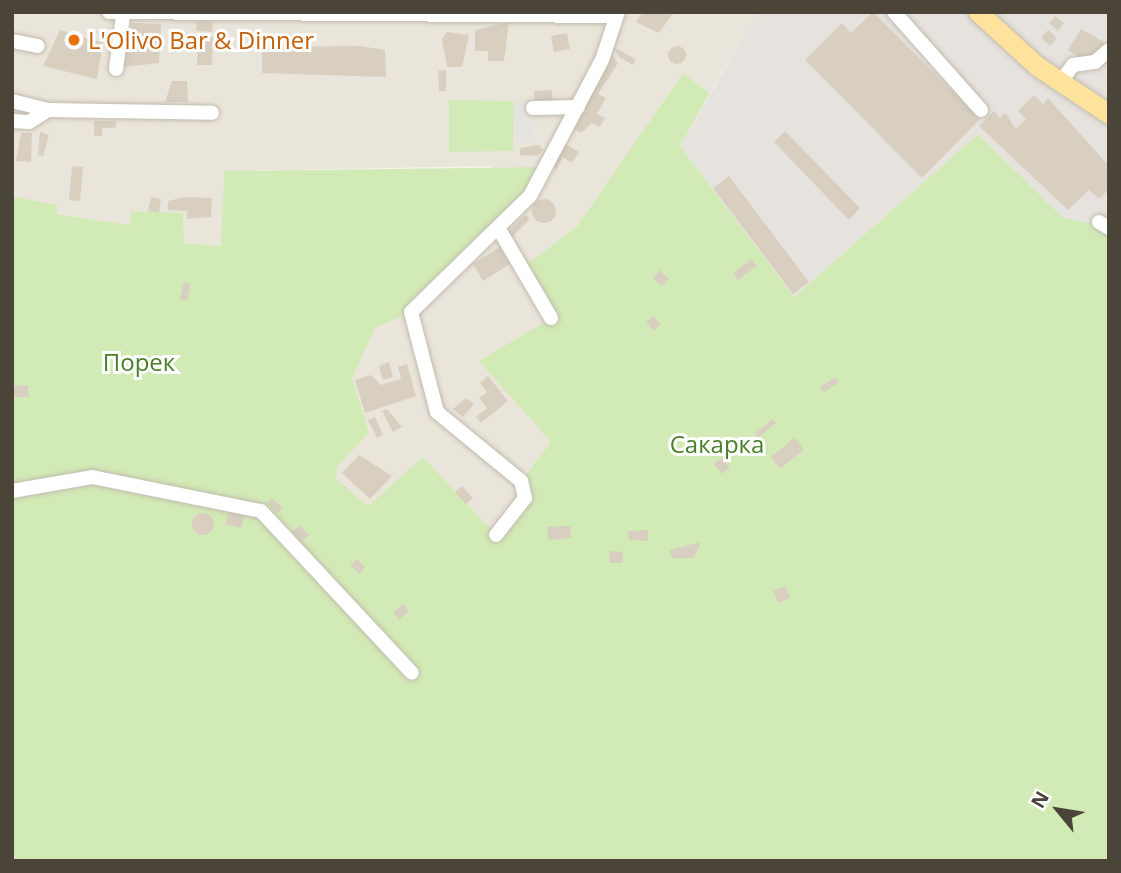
<!DOCTYPE html>
<html>
<head>
<meta charset="utf-8">
<style>
  body { margin:0 }
  #map { position:relative; width:1121px; height:873px; overflow:hidden; background:#f6f3ec; font-family:"Open Sans",sans-serif }
  div>[style] { position:absolute }
  [style*='--x'] { left:calc(var(--x)*1px); top:calc(var(--y)*1px); width:calc(var(--w)*1px); rotate:calc(var(--a)*1deg) }
  .residential>* { inset:0; background:#eae5da }
  .industrial>* { inset:0; background:#e6e2dd }
  .green>* { inset:0; background:#d2eab5 }
  .parking>* { inset:0; background:#e5e3e0 }
  .building>* { inset:0; background:#d8cfc1 }
  .round { border-radius:50% }
  .roads { filter:drop-shadow(0 0 2px #c2bbae) drop-shadow(0 0 2px #c2bbae) }
  .minor>* { height:14px; margin:-7px; padding:0 7px; transform-origin:7px; border-radius:7px; background:#fff }
  .major>* { height:19px; margin:-9.5px; padding:0 9.5px; transform-origin:9.5px; border-radius:9.5px; background:#ffe39c }
  .dots>* { width:19px; height:19px; translate:-50% -50%; box-sizing:border-box; border:4px solid #fff; border-radius:50% }
  span { translate:-50% -50%; white-space:nowrap; text-align:center; line-height:1.15; -webkit-text-stroke:6px #fff; paint-order:stroke }
  .food-label { font-size:24px; color:#c56008 }
  .left { translate:0 -50%; text-align:left }
  .park-label { font-size:24px; color:#4a7f2a }
  .frame { position:absolute; inset:0; border:14px solid #4b4439; pointer-events:none }
  .north { position:absolute; left:1023px; top:775px; width:70px; height:70px; -webkit-text-stroke:5px #fff; paint-order:stroke; rotate:300deg; font-size:19px; font-weight:700; line-height:28px; text-align:center; color:#4b4439 }
  .north::after { content:''; display:block; margin:auto; width:24px; height:32px; background:#4b4439; clip-path:polygon(50% 0,100% 100%,50% 72%,0 100%) }
</style>
</head>
<body>
<div id="map">
  <div class="residential">
    <div style="clip-path:polygon(12px 12px,758px 12px,710px 93px,683px 73px,577px 226px,523px 268px,551px 318px,480px 361px,551px 442px,521px 481px,525px 498px,496px 535px,368px 506px,335px 479px,338px 466px,369px 432px,352px 378px,361px 350px,375px 328px,411px 312px,491px 166px,224px 171px,222px 246px,184px 243px,183px 214px,131px 211px,130px 225px,57px 214px,56px 205px,12px 196px)"></div>
  </div>
  <div class="industrial">
    <div style="clip-path:polygon(758px 12px,1109px 12px,1109px 228px,1062px 217px,978px 134px,794px 297px,680px 146px)"></div>
  </div>
  <div class="green">
    <div style="clip-path:polygon(683px 73px,710px 93px,680px 146px,794px 297px,978px 134px,1062px 217px,1109px 228px,1109px 861px,12px 861px,12px 196px,57px 205px,57px 214px,130px 225px,131px 211px,183px 213px,184px 243px,221px 246px,224px 171px,545px 167px,530px 196px,411px 312px,375px 328px,352px 378px,369px 432px,338px 466px,335px 478px,368px 506px,423px 457px,496px 535px,525px 498px,521px 481px,551px 442px,479px 361px,551px 318px,523px 268px,577px 226px)"></div>
    <div style="clip-path:polygon(449px 100px,514px 101px,513px 151px,449px 152px)"></div>
  </div>
  <div class="parking">
    <div style="clip-path:polygon(515px 101px,533px 101px,533px 142px,515px 142px)"></div>
  </div>
  <div class="building">
    <div style="clip-path:polygon(643px 12px,674px 12px,659px 33px,636px 22px)"></div>
    <div style="clip-path:polygon(873px 12px,980px 119px,922px 178px,805px 60px,842px 23px,851px 33px)"></div>
    <div style="clip-path:polygon(1055px 16px,1064px 23px,1058px 31px,1049px 23px)"></div>
    <div style="clip-path:polygon(197px 21px,213px 22px,212px 32px,196px 31px)"></div>
    <div style="clip-path:polygon(509px 22px,504px 61px,488px 61px,488px 51px,475px 51px,475px 30px)"></div>
    <div style="clip-path:polygon(132px 23px,161px 24px,159px 63px,124px 67px)"></div>
    <div style="clip-path:polygon(1081px 29px,1107px 44px,1098px 58px,1082px 59px,1068px 50px)"></div>
    <div style="clip-path:polygon(60px 30px,103px 43px,97px 79px,43px 66px)"></div>
    <div style="clip-path:polygon(1048px 30px,1057px 38px,1050px 46px,1041px 38px)"></div>
    <div style="clip-path:polygon(447px 32px,469px 35px,462px 67px,447px 67px,442px 39px)"></div>
    <div style="clip-path:polygon(567px 33px,570px 49px,554px 52px,551px 36px)"></div>
    <div style="clip-path:polygon(171px 35px,192px 37px,193px 46px,171px 47px)"></div>
    <div style="clip-path:polygon(198px 36px,213px 37px,212px 65px,197px 65px)"></div>
    <div class="round" style="left:668px;top:46px;width:18px;height:18px"></div>
    <div style="clip-path:polygon(360px 46px,385px 50px,386px 77px,262px 73px,262px 47px)"></div>
    <div style="clip-path:polygon(613px 47px,636px 59px,633px 65px,619px 57px)"></div>
    <div style="clip-path:polygon(612px 54px,618px 63px,598px 94px,606px 98px,597px 114px,605px 118px,600px 127px,592px 123px,581px 133px,574px 129px)"></div>
    <div style="clip-path:polygon(446px 70px,446px 91px,439px 91px,438px 71px)"></div>
    <div style="clip-path:polygon(172px 81px,187px 81px,188px 102px,165px 102px)"></div>
    <div style="clip-path:polygon(552px 90px,553px 103px,535px 104px,534px 91px)"></div>
    <div style="clip-path:polygon(1034px 95px,1043px 104px,1048px 98px,1109px 166px,1109px 189px,1099px 199px,1089px 190px,1068px 210px,979px 126px,994px 111px,1000px 118px,1005px 113px,1016px 129px,1026px 119px,1018px 111px)"></div>
    <div style="clip-path:polygon(94px 121px,116px 121px,116px 128px,102px 128px,102px 136px,94px 136px)"></div>
    <div style="clip-path:polygon(785px 131px,860px 208px,849px 220px,774px 142px)"></div>
    <div style="clip-path:polygon(40px 132px,49px 135px,43px 156px,38px 155px)"></div>
    <div style="clip-path:polygon(21px 133px,32px 133px,31px 162px,16px 161px)"></div>
    <div style="clip-path:polygon(565px 144px,579px 152px,572px 163px,563px 157px,556px 170px,551px 167px)"></div>
    <div style="clip-path:polygon(539px 145px,543px 150px,537px 156px,520px 155px,520px 148px)"></div>
    <div style="clip-path:polygon(72px 166px,83px 167px,80px 201px,69px 200px)"></div>
    <div style="clip-path:polygon(729px 176px,809px 282px,793px 294px,713px 188px)"></div>
    <div style="clip-path:polygon(151px 197px,161px 199px,159px 213px,148px 211px)"></div>
    <div style="clip-path:polygon(185px 197px,212px 198px,211px 217px,187px 219px,187px 211px,168px 210px,168px 201px)"></div>
    <div class="round" style="left:532px;top:199px;width:24px;height:24px"></div>
    <div style="clip-path:polygon(525px 215px,530px 219px,512px 237px,508px 232px)"></div>
    <div style="clip-path:polygon(500px 247px,510px 264px,483px 281px,473px 264px)"></div>
    <div style="clip-path:polygon(751px 259px,757px 266px,738px 280px,733px 273px)"></div>
    <div style="clip-path:polygon(660px 270px,669px 279px,662px 286px,653px 278px)"></div>
    <div style="clip-path:polygon(184px 282px,191px 284px,187px 301px,180px 299px)"></div>
    <div style="clip-path:polygon(653px 316px,661px 324px,654px 331px,646px 322px)"></div>
    <div style="clip-path:polygon(389px 362px,393px 377px,383px 380px,379px 366px)"></div>
    <div style="clip-path:polygon(407px 364px,416px 396px,365px 413px,355px 380px,371px 375px,381px 385px,401px 379px,398px 367px)"></div>
    <div style="clip-path:polygon(488px 376px,508px 401px,481px 423px,476px 417px,487px 408px,479px 398px,487px 392px,480px 383px)"></div>
    <div style="clip-path:polygon(835px 377px,839px 382px,823px 393px,820px 387px)"></div>
    <div style="clip-path:polygon(28px 385px,29px 397px,12px 397px,12px 386px)"></div>
    <div style="clip-path:polygon(466px 398px,474px 404px,463px 417px,453px 409px)"></div>
    <div style="clip-path:polygon(387px 409px,402px 427px,393px 432px,382px 411px)"></div>
    <div style="clip-path:polygon(375px 417px,383px 435px,377px 438px,368px 420px)"></div>
    <div style="clip-path:polygon(772px 419px,776px 423px,758px 438px,755px 434px)"></div>
    <div style="clip-path:polygon(794px 438px,804px 449px,780px 469px,771px 457px)"></div>
    <div style="clip-path:polygon(359px 455px,392px 476px,370px 499px,342px 473px)"></div>
    <div style="clip-path:polygon(722px 458px,730px 467px,722px 474px,714px 464px)"></div>
    <div style="clip-path:polygon(462px 486px,473px 498px,466px 504px,455px 492px)"></div>
    <div style="clip-path:polygon(272px 498px,283px 508px,278px 513px,267px 503px)"></div>
    <div style="clip-path:polygon(229px 512px,245px 516px,241px 528px,225px 524px)"></div>
    <div class="round" style="left:192px;top:513px;width:22px;height:22px"></div>
    <div style="clip-path:polygon(300px 525px,309px 535px,301px 542px,292px 532px)"></div>
    <div style="clip-path:polygon(570px 526px,571px 538px,548px 540px,547px 527px)"></div>
    <div style="clip-path:polygon(648px 530px,648px 541px,629px 540px,628px 531px)"></div>
    <div style="clip-path:polygon(701px 542px,694px 558px,672px 558px,669px 550px)"></div>
    <div style="clip-path:polygon(610px 551px,623px 552px,623px 563px,609px 563px)"></div>
    <div style="clip-path:polygon(357px 559px,365px 567px,359px 574px,350px 565px)"></div>
    <div style="clip-path:polygon(786px 586px,790px 598px,778px 603px,773px 591px)"></div>
    <div style="clip-path:polygon(403px 604px,409px 611px,399px 620px,393px 612px)"></div>
  </div>
  <div class="roads">
    <div class="minor">
      <div style="--x:109;--y:12;--w:506;--a:0.45"></div>
      <div style="--x:894;--y:12;--w:131;--a:48.4"></div>
      <div style="--x:12;--y:41;--w:26;--a:11"></div>
      <div style="--x:116;--y:69;--w:53;--a:-82.5"></div>
      <div style="--x:1060;--y:83;--w:22;--a:-54"></div>
      <div style="--x:1073;--y:65;--w:22;--a:-8"></div>
      <div style="--x:1095;--y:62;--w:18;--a:-41"></div>
      <div style="--x:12;--y:101;--w:37;--a:14"></div>
      <div style="--x:48;--y:110;--w:164;--a:1"></div>
      <div style="--x:533;--y:108;--w:45;--a:-1.3"></div>
      <div style="--x:12;--y:121;--w:17;--a:3"></div>
      <div style="--x:29;--y:122;--w:22;--a:-32"></div>
      <div style="--x:1099;--y:222;--w:12;--a:31"></div>
      <div style="--x:500;--y:231;--w:101;--a:59.6"></div>
      <div style="--x:12;--y:491;--w:81;--a:-9.9"></div>
      <div style="--x:92;--y:477;--w:172;--a:11.4"></div>
      <div style="--x:261;--y:511;--w:221;--a:47"></div>
      <div style="--x:496;--y:535;--w:47;--a:-51.9"></div>
      <div style="--x:525;--y:498;--w:17;--a:-103"></div>
      <div style="--x:521;--y:481;--w:109;--a:-140.6"></div>
      <div style="--x:437;--y:412;--w:103;--a:-104.6"></div>
      <div style="--x:411;--y:312;--w:166;--a:-44.3"></div>
      <div style="--x:530;--y:196;--w:154;--a:-62.1"></div>
      <div style="--x:602;--y:60;--w:51;--a:-71.6"></div>
    </div>
    <div class="major">
      <div style="--x:978;--y:12;--w:80;--a:42.5"></div>
      <div style="--x:1037;--y:66;--w:87;--a:33.7"></div>
    </div>
  </div>
  <div class="dots">
    <div style="left:74px;top:40px;background:#e8710a"></div>
  </div>
  <div class="food-label">
    <span class="left" style="left:88px;top:40px">L'Olivo Bar &amp; Dinner</span>
  </div>
  <div class="park-label">
    <span style="left:139px;top:362px">Порек</span>
    <span style="left:717px;top:444px">Сакарка</span>
  </div>
  <div class="frame"></div>
  <div class="north">N</div>
</div>
</body>
</html>
